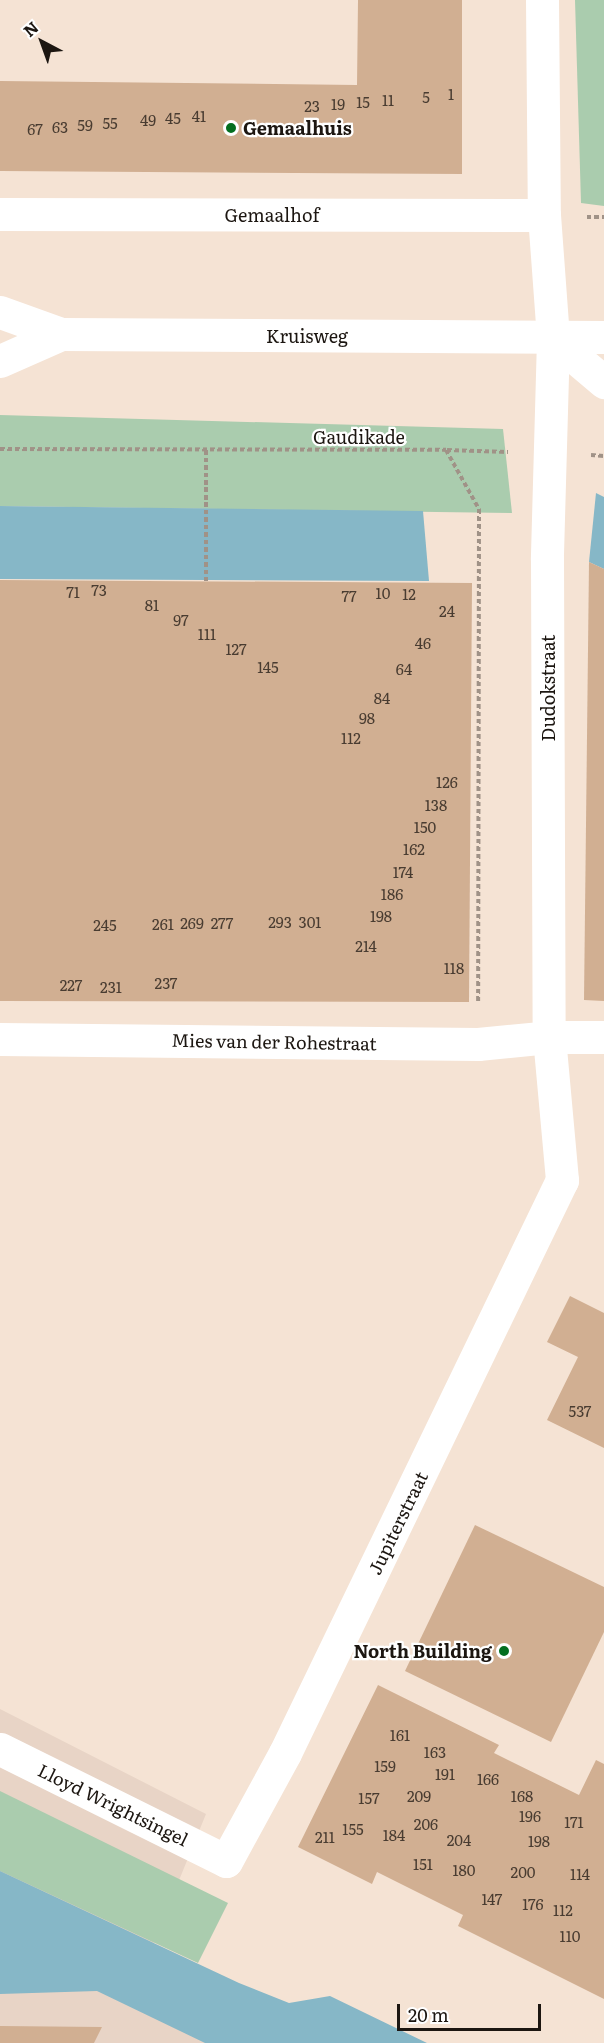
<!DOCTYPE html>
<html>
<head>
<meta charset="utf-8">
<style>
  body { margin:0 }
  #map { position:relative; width:604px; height:2043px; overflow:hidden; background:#f5e3d4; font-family:Literata,serif }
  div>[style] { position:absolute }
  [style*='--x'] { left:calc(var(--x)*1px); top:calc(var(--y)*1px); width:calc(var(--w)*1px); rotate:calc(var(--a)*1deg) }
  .commercial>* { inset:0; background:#e8d4c6 }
  .green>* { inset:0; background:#aaccae }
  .water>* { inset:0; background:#86b7c7 }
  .building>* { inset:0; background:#d1af92 }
  .path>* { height:4px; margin-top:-2px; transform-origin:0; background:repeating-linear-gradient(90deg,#a09287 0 4.5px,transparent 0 7.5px) }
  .minor>* { height:33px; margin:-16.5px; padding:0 16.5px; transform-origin:16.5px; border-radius:16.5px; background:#fff }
  .tertiary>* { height:33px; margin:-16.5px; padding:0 16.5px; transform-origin:16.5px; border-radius:16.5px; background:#fff }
  .dots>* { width:16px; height:16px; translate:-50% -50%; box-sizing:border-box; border:3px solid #fff; border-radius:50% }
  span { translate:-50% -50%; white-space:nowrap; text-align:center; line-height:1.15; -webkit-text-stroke:4.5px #fff; paint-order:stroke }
  .number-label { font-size:15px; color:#493c31 }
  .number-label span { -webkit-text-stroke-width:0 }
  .poi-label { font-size:18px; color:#1c1611; font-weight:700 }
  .left { translate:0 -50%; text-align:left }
  .right { translate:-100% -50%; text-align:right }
  .street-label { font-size:18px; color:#1c1611 }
  .north { position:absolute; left:12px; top:12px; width:60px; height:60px; -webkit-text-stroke:4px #fff; paint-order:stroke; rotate:319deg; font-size:16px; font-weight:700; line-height:24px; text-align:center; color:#1c1611 }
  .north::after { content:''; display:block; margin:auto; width:21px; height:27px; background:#1c1611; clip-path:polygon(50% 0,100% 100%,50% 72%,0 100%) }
  .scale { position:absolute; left:397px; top:2004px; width:144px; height:27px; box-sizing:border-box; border:3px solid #1c1611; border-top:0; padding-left:8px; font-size:18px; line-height:21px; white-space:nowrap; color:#1c1611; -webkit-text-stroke:4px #fff; paint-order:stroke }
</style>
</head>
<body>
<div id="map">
  <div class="commercial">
    <div style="clip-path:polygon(0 1709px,206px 1814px,149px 1954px,341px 2043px,0 2043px)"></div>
  </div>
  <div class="green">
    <div style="clip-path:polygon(575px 0,604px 0,604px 206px,581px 203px)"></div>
    <div style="clip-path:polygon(0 415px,503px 429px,512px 513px,0 506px)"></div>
    <div style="clip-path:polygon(0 1791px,228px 1903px,198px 1963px,0 1871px)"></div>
  </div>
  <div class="water">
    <div style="clip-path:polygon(596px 493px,604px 497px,604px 569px,589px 562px)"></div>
    <div style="clip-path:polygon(0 506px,423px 511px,429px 581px,0 579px)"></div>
    <div style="clip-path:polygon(0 1871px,239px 1983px,289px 2003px,330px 1996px,427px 2043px,205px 2043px,97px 1991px,0 1994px)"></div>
  </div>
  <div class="building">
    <div style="clip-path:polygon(358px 0,462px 0,462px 174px,0 171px,0 81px,357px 85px)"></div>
    <div style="clip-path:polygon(589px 562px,604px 569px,604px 1001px,584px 1000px)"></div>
    <div style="clip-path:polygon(0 580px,472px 583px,469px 1002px,0 1001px)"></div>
    <div style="clip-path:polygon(570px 1296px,604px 1313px,604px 1448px,547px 1420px,578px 1357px,547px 1342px)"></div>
    <div style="clip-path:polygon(475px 1525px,604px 1587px,604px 1632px,551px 1742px,405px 1671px)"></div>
    <div style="clip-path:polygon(378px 1685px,499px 1745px,494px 1753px,579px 1795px,596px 1760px,604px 1764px,604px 1999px,458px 1926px,463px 1915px,377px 1872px,372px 1884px,298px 1847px)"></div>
    <div style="clip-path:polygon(0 2026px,102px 2027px,94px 2043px,0 2043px)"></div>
  </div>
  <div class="path">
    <div style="--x:587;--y:217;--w:17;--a:0"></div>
    <div style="--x:0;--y:449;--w:446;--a:0.1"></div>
    <div style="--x:446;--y:450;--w:68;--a:60.8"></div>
    <div style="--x:479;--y:509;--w:492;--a:90.1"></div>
    <div style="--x:206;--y:450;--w:131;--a:90"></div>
    <div style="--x:447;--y:450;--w:61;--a:1.9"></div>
    <div style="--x:591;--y:455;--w:13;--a:4"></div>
  </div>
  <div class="minor">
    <div style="--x:542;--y:0;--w:215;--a:89.5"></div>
    <div style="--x:544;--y:215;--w:124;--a:85.8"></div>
    <div style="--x:553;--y:339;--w:220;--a:91.6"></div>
    <div style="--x:547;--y:559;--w:478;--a:89.8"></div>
    <div style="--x:549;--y:1037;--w:55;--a:0"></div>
    <div style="--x:0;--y:214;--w:544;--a:0.11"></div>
    <div style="--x:0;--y:1039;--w:478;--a:0.6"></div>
    <div style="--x:478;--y:1044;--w:71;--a:-5.6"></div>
    <div style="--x:549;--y:1037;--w:144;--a:84.8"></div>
    <div style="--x:562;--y:1180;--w:636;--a:115.8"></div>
    <div style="--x:285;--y:1753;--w:123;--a:118.6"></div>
    <div style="--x:226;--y:1861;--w:252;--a:-153.6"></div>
  </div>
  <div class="tertiary">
    <div style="--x:0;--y:312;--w:65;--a:19.8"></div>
    <div style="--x:61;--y:334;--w:543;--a:0.32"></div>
    <div style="--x:553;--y:339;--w:67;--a:40.1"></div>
    <div style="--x:0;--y:361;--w:67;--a:-23.9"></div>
  </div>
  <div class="dots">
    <div style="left:231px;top:128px;background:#046e1f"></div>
    <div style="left:504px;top:1651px;background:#046e1f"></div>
  </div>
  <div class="number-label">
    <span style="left:451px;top:94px">1</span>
    <span style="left:426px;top:97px">5</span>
    <span style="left:388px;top:100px">11</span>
    <span style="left:363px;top:102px">15</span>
    <span style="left:338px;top:104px">19</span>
    <span style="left:312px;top:106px">23</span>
    <span style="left:199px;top:116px">41</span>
    <span style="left:173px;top:118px">45</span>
    <span style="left:148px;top:120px">49</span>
    <span style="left:110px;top:123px">55</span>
    <span style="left:85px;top:125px">59</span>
    <span style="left:60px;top:127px">63</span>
    <span style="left:35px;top:129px">67</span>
    <span style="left:99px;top:590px">73</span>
    <span style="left:73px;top:592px">71</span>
    <span style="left:383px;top:593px">10</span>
    <span style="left:409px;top:594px">12</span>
    <span style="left:349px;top:596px">77</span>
    <span style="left:152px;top:605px">81</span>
    <span style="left:447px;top:611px">24</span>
    <span style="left:181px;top:620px">97</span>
    <span style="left:207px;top:634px">111</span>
    <span style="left:423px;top:643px">46</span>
    <span style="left:236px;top:649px">127</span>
    <span style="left:268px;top:667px">145</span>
    <span style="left:404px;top:669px">64</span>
    <span style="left:382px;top:698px">84</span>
    <span style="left:367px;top:718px">98</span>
    <span style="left:351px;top:738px">112</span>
    <span style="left:447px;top:782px">126</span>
    <span style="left:436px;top:805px">138</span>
    <span style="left:425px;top:827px">150</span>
    <span style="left:414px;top:849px">162</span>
    <span style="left:403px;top:872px">174</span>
    <span style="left:392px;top:894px">186</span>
    <span style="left:381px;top:916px">198</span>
    <span style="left:280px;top:922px">293</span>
    <span style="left:310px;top:922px">301</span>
    <span style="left:192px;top:923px">269</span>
    <span style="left:222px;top:923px">277</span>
    <span style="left:163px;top:924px">261</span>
    <span style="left:105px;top:925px">245</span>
    <span style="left:366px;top:946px">214</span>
    <span style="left:454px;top:968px">118</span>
    <span style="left:166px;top:983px">237</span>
    <span style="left:71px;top:985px">227</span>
    <span style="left:111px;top:987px">231</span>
    <span style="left:580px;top:1411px">537</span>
    <span style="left:400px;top:1735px">161</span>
    <span style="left:435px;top:1752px">163</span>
    <span style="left:385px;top:1766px">159</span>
    <span style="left:445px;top:1774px">191</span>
    <span style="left:488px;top:1779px">166</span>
    <span style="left:419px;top:1796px">209</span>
    <span style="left:522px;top:1796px">168</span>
    <span style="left:369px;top:1798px">157</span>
    <span style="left:530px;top:1816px">196</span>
    <span style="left:574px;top:1822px">171</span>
    <span style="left:426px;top:1824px">206</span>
    <span style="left:353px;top:1829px">155</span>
    <span style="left:394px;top:1835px">184</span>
    <span style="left:325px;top:1837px">211</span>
    <span style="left:459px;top:1840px">204</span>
    <span style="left:539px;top:1841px">198</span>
    <span style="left:423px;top:1864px">151</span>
    <span style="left:464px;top:1870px">180</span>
    <span style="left:523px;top:1872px">200</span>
    <span style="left:580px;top:1874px">114</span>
    <span style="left:492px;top:1899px">147</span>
    <span style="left:533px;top:1904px">176</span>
    <span style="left:563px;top:1910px">112</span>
    <span style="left:570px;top:1936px">110</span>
  </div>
  <div class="poi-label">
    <span class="left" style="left:243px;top:128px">Gemaalhuis</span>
    <span class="right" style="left:492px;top:1651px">North Building</span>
  </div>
  <div class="street-label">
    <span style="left:272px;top:215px">Gemaalhof</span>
    <span style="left:307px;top:336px">Kruisweg</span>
    <span style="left:359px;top:437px">Gaudikade</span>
    <span style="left:548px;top:688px;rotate:-90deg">Dudokstraat</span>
    <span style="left:274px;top:1042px;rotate:1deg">Mies van der Rohestraat</span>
    <span style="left:398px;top:1523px;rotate:-64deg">Jupiterstraat</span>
    <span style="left:113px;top:1805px;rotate:26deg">Lloyd Wrightsingel</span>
  </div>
  <div class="north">N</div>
  <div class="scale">20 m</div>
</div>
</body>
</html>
